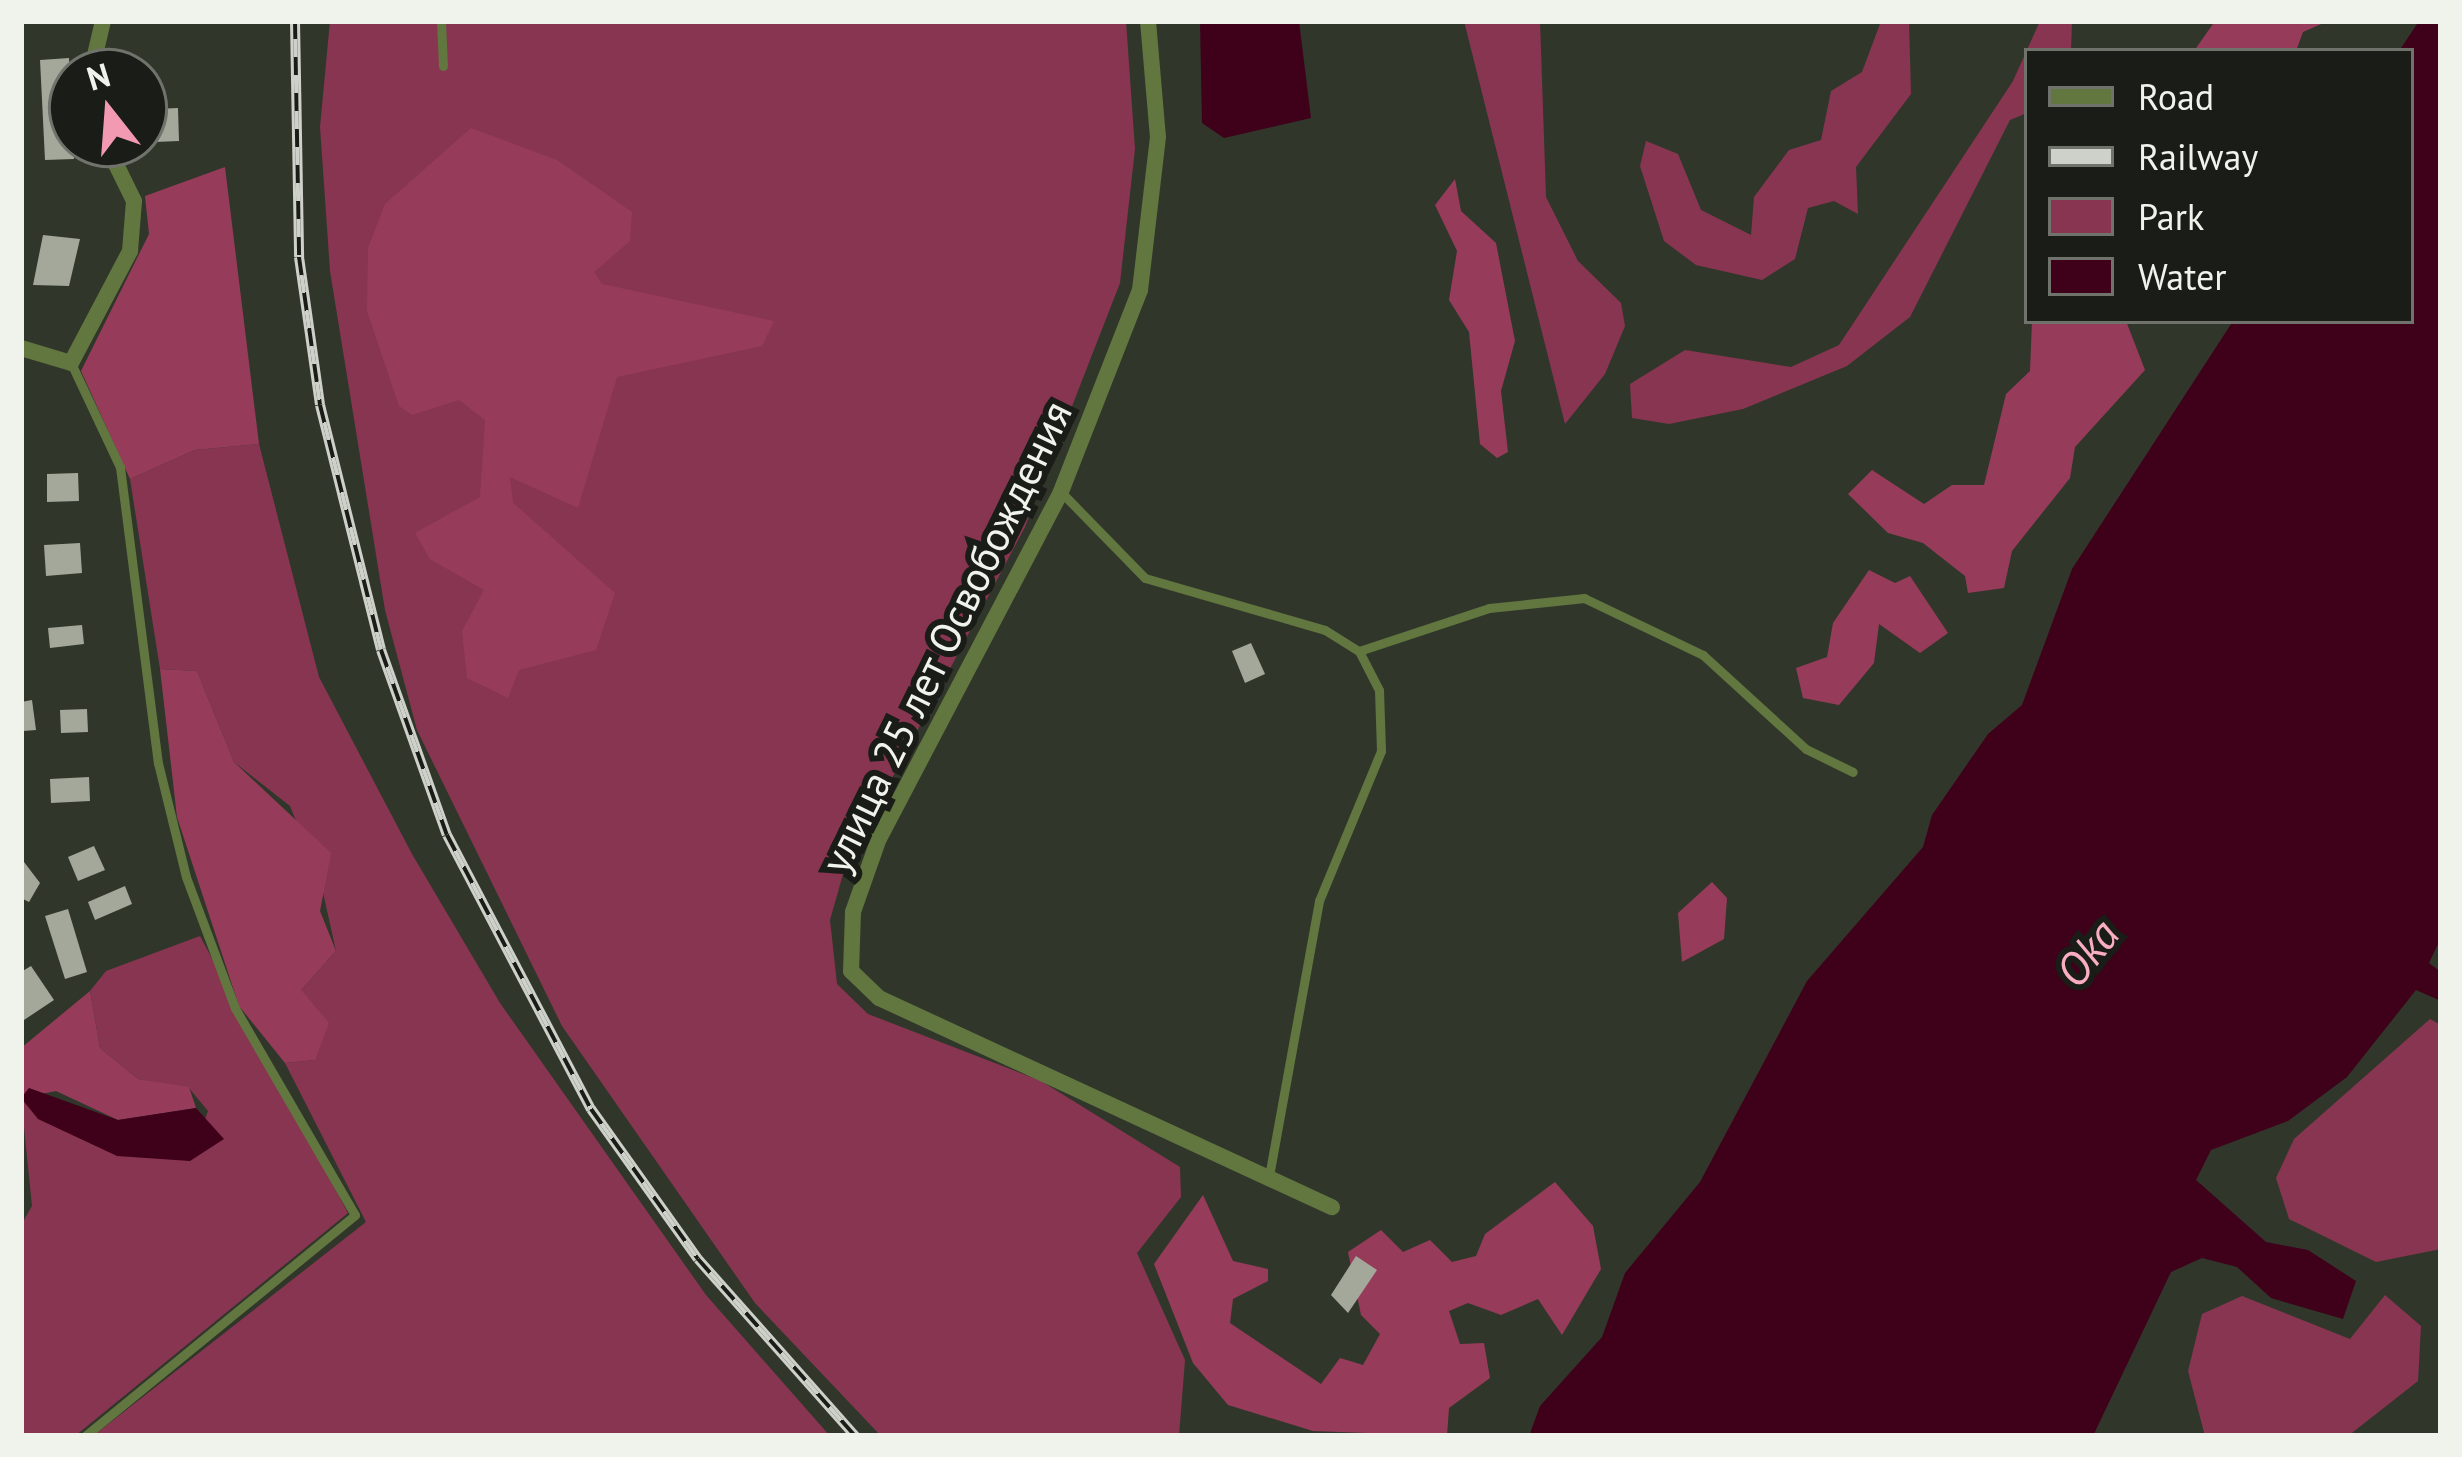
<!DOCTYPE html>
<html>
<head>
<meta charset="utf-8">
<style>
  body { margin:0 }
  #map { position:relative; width:2462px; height:1457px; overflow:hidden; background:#31362b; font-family:"PT Sans",sans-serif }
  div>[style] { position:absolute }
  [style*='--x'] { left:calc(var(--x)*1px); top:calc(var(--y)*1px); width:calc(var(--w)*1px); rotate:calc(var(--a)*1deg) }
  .green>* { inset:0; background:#883551 }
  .forest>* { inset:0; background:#963c5a }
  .water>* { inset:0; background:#3f001a }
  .building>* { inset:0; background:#a3a89b }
  .service>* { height:9px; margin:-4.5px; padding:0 4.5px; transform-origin:4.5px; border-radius:4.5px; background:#62763f }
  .minor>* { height:16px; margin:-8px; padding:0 8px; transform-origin:8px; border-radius:8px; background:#62763f }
  .rail>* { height:10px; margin-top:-5px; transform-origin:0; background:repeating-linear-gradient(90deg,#1a1c17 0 18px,#cdd1c9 0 36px); box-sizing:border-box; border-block:3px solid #cdd1c9 }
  span { translate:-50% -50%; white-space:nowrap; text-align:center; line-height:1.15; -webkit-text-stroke:12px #1a1c17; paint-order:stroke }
  .street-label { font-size:42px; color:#f0f3ec }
  .water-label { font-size:45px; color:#f9adc1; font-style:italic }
  .frame { position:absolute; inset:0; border:24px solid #f0f3ec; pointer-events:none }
  .legend { position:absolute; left:2024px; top:48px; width:390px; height:276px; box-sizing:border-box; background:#1a1c17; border:3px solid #70726c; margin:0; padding:15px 21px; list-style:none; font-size:36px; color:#f0f3ec }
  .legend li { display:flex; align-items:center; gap:24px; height:60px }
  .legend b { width:60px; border:3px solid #70726c }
  .north { position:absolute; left:48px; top:48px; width:120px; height:120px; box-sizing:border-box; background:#1a1c17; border:3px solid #70726c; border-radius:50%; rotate:343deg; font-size:33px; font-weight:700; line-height:48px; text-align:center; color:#f0f3ec }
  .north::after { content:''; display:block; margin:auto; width:42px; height:54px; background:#f19ab2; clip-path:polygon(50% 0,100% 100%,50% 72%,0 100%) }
</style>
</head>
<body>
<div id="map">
  <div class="green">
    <div style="clip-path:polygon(330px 21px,1126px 21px,1135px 149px,1120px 283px,1025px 527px,845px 867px,830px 920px,837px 984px,868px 1014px,1041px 1081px,1180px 1167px,1181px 1197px,1137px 1253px,1185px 1360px,1179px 1436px,881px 1436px,755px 1303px,562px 1026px,417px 730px,385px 610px,330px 271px,320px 127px)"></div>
    <div style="clip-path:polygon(1464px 21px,1540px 21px,1546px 197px,1578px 261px,1621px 303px,1625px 326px,1605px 374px,1565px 424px)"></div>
    <div style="clip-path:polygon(1909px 21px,1911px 94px,1856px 167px,1858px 214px,1834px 201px,1808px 208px,1795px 259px,1762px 280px,1696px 265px,1664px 241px,1640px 166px,1646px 141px,1678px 154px,1701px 210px,1751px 235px,1754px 197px,1789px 150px,1821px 140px,1831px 91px,1862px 72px,1880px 24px)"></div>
    <div style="clip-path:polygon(2040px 21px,2072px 21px,2071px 51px,2027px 51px,2027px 113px,2010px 120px,1910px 317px,1847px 366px,1743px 409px,1669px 424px,1632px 418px,1630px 384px,1685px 350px,1791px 367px,1839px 345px,2013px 81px)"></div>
    <div style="clip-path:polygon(259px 444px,319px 677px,412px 854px,500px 1003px,706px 1295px,830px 1436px,93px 1436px,366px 1222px,285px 1063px,315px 1060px,301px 990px,336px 951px,320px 879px,290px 806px,234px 762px,197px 671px,160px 669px,130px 479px,195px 450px)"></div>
    <div style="clip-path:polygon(200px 936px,348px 1213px,75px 1436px,21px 1436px,21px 1225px,32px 1206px,21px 1098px,88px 1142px,190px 1161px,208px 1111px,189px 1088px,138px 1079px,100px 1048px,90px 991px,106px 971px)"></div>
    <div style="clip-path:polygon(2430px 1019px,2441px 1025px,2441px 1249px,2376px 1262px,2289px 1219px,2276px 1178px,2294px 1139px)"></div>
    <div style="clip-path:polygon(2385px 1295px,2421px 1326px,2418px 1381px,2348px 1436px,2205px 1436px,2188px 1371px,2202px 1314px,2242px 1296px,2350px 1339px)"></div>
  </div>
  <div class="forest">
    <div style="clip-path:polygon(2215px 21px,2328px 21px,2303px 32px,2296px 51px,2194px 51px)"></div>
    <div style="clip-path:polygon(471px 128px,557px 160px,632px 212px,630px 241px,594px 272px,602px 284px,774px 321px,762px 346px,617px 377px,578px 508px,510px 477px,513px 503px,615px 593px,596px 650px,519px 670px,508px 698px,467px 678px,462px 631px,484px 590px,430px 559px,415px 533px,480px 497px,485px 420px,459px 400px,412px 415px,399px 406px,367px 311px,368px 248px,385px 204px)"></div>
    <div style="clip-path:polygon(225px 167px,259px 444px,195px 450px,130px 479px,81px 371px,149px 234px,145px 196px)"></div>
    <div style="clip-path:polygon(1455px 179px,1461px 211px,1496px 243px,1515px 341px,1501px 391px,1508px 452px,1497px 458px,1480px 444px,1469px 332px,1449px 300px,1457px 251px,1435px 205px)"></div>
    <div style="clip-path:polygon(2032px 321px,2126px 321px,2145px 370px,2075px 447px,2070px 478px,2012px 551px,2004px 588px,1968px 593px,1965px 576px,1923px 543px,1888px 533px,1848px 494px,1872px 470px,1924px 504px,1952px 485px,1984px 485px,2006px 394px,2030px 371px)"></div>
    <div style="clip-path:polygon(1869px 570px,1895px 583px,1910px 576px,1948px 633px,1920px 653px,1879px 624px,1874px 663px,1839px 705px,1803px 698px,1796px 668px,1827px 657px,1833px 623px)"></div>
    <div style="clip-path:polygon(160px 669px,197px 671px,234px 762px,331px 853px,320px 911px,336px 951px,301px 990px,329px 1023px,315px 1060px,285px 1063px,239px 1006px,177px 817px)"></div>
    <div style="clip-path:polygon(1712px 882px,1727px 898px,1724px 939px,1682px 962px,1678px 913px)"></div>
    <div style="clip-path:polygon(90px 991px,100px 1048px,138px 1079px,189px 1087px,196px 1108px,118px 1120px,56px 1091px,21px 1098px,21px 1048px)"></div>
    <div style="clip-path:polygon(1555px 1182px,1593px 1226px,1601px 1269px,1562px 1335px,1538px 1299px,1501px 1315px,1468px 1303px,1449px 1311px,1460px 1344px,1484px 1343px,1490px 1378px,1449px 1408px,1447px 1436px,1313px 1431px,1228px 1405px,1193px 1363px,1154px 1264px,1203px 1195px,1233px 1261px,1268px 1269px,1268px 1281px,1233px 1299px,1230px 1323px,1321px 1384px,1340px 1358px,1363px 1365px,1380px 1334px,1361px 1315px,1348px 1252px,1381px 1230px,1403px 1252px,1430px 1240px,1452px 1262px,1476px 1256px,1485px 1234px)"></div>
  </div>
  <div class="water">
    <div style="clip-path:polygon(1200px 21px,1299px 21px,1311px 118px,1224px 138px,1202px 123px)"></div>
    <div style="clip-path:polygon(2419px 21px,2441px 21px,2441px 938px,2429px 963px,2441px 972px,2441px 1001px,2416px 990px,2347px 1077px,2288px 1121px,2211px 1150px,2196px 1180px,2266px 1242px,2308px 1250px,2356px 1281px,2343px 1319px,2271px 1298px,2237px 1267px,2202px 1258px,2171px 1272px,2093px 1436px,1529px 1436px,1540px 1406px,1602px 1337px,1625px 1273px,1700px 1182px,1807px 981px,1923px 847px,1932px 815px,1988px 734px,2022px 705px,2072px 569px,2233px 321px,2411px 321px,2411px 51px,2399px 51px)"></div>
    <div style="clip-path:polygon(29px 1088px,118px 1120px,196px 1108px,224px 1139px,190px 1161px,117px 1156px,38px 1119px,21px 1098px)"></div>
  </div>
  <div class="building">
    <div style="clip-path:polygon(69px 58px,74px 159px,45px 160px,40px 60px)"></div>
    <div style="clip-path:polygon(178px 108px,179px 141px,155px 142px,155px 109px)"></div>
    <div style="clip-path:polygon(43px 235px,80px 239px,69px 286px,33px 285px)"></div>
    <div style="clip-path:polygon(78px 473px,79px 501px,47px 502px,47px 474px)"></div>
    <div style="clip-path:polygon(80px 543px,82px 573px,46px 576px,44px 545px)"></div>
    <div style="clip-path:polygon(82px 625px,84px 644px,50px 648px,48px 628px)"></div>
    <div style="clip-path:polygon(1251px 643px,1265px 674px,1245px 683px,1232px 651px)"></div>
    <div style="clip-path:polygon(32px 700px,36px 730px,23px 731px,21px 702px)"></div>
    <div style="clip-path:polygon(87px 709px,88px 732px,61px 733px,60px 710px)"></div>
    <div style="clip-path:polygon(89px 777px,90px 801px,51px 803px,50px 779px)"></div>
    <div style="clip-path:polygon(94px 846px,105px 870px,78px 881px,68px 857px)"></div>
    <div style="clip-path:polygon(21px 858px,40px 883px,29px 902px,21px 898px)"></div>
    <div style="clip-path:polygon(125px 886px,132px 904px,95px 920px,88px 902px)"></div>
    <div style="clip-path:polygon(68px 909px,87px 972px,65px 979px,45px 916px)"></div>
    <div style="clip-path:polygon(31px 966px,54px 1000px,21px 1022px,21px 972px)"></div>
    <div style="clip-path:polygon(1356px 1256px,1377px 1270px,1348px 1313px,1331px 1295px)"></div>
  </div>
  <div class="service">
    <div style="--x:441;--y:21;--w:45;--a:87.5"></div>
    <div style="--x:71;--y:363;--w:115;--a:64.8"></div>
    <div style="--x:120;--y:467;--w:298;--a:82.7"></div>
    <div style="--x:158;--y:763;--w:117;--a:76.2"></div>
    <div style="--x:186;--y:877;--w:140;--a:69.5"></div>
    <div style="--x:235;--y:1008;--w:239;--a:59.9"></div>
    <div style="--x:355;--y:1215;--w:349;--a:140.7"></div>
    <div style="--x:1061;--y:492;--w:120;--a:45.7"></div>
    <div style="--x:1145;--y:578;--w:187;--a:16.1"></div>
    <div style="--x:1325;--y:630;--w:40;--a:32"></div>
    <div style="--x:1359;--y:651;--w:44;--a:62.9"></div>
    <div style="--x:1379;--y:690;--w:61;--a:88.1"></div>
    <div style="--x:1381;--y:751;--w:162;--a:112.5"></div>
    <div style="--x:1319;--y:901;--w:280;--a:100.3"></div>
    <div style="--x:1359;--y:651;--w:137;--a:-18.3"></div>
    <div style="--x:1489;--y:608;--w:96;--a:-6"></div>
    <div style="--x:1584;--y:598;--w:132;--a:25.6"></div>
    <div style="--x:1703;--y:655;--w:139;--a:42.4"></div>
    <div style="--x:1806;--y:749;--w:52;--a:26.1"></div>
  </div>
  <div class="minor">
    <div style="--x:1148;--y:21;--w:116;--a:85.1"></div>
    <div style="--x:1158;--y:137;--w:154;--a:96.7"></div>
    <div style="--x:1140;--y:290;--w:217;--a:111.4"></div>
    <div style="--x:1061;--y:492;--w:391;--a:117.7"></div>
    <div style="--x:879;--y:838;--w:78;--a:109.4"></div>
    <div style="--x:853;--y:912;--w:59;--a:91.9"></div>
    <div style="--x:851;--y:971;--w:39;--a:44"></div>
    <div style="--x:879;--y:998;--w:499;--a:24.8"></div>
    <div style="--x:91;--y:72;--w:52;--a:-76.8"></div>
    <div style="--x:21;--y:348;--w:52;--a:16.7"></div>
    <div style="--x:71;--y:363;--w:127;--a:-62.2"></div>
    <div style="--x:130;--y:251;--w:50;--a:-85.4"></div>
    <div style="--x:134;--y:201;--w:64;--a:-116.2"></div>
  </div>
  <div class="rail">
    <div style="--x:295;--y:21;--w:236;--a:89"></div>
    <div style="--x:299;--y:257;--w:149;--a:81.9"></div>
    <div style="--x:320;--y:405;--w:252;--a:76"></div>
    <div style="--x:381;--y:650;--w:196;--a:70.4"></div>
    <div style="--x:447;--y:835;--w:310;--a:62.3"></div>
    <div style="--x:591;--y:1109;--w:184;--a:54.5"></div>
    <div style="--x:698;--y:1259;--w:237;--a:48.4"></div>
  </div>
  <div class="street-label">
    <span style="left:946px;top:637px;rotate:-64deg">улица 25 лет Освобождения</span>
  </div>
  <div class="water-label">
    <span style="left:2087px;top:953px;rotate:-52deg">Oka</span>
  </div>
  <div class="frame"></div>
  <ul class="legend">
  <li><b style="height:15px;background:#62763f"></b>Road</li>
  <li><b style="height:15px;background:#cdd1c9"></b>Railway</li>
  <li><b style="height:33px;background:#883551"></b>Park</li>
  <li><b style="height:33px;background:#3f001a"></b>Water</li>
  </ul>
  <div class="north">N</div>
</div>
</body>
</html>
